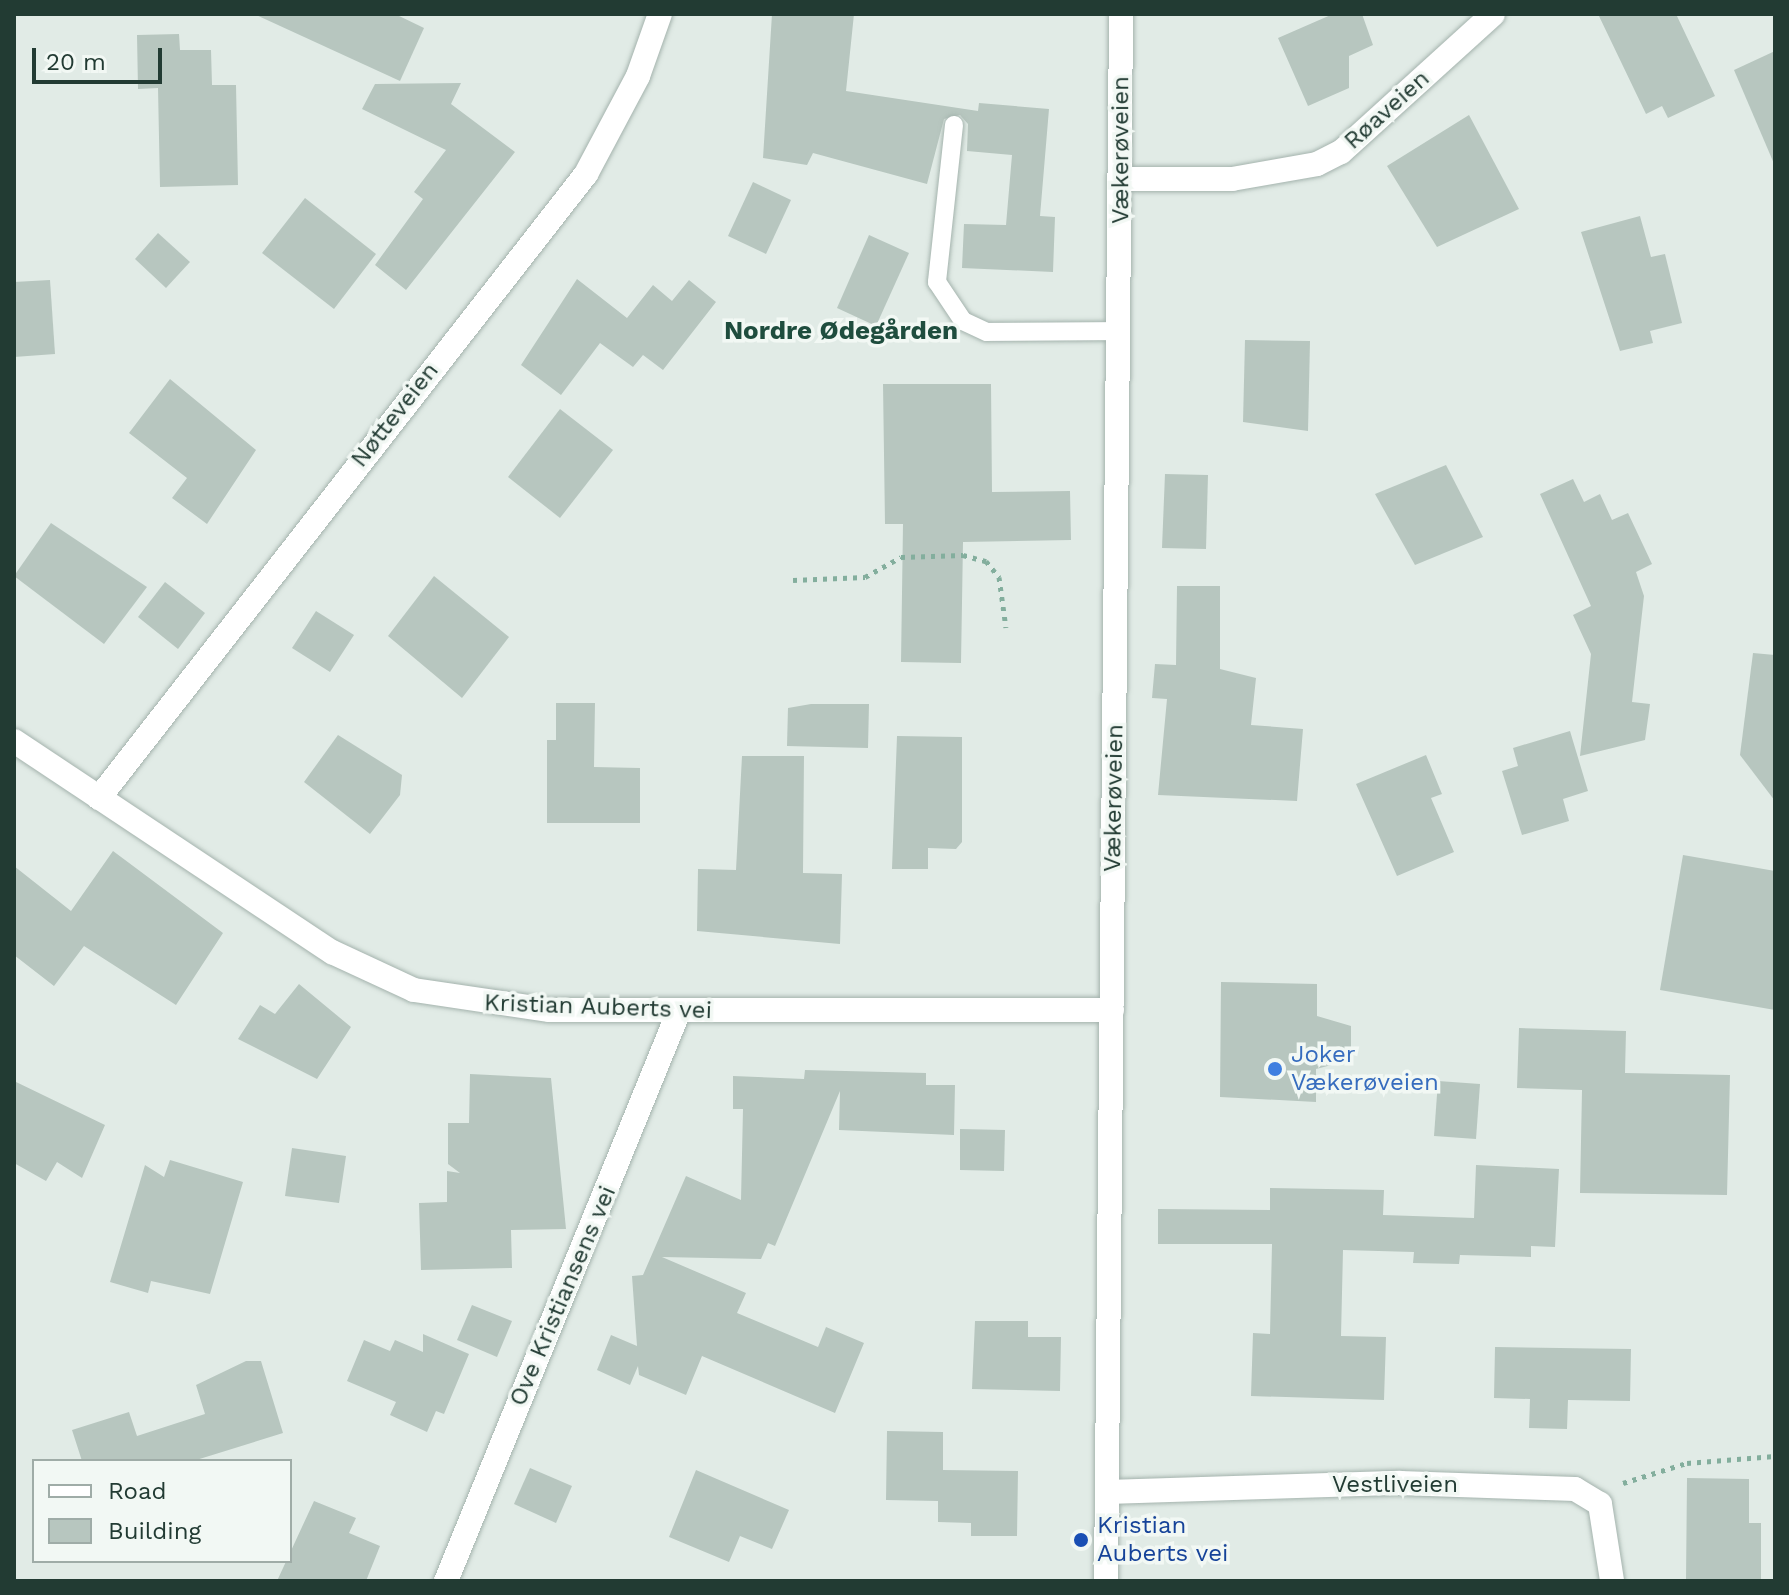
<!DOCTYPE html>
<html>
<head>
<meta charset="utf-8">
<style>
  body { margin:0 }
  #map { position:relative; width:1789px; height:1595px; overflow:hidden; background:#e1ebe6; font-family:"Work Sans",sans-serif }
  div>[style] { position:absolute }
  [style*='--x'] { left:calc(var(--x)*1px); top:calc(var(--y)*1px); width:calc(var(--w)*1px); rotate:calc(var(--a)*1deg) }
  .building>* { inset:0; background:#b7c6bf }
  .path>* { height:5px; margin-top:-2.5px; transform-origin:0; background:repeating-linear-gradient(90deg,#83ae9d 0 4px,transparent 0 10px) }
  .roads { filter:drop-shadow(0 0 2px #a4b3ad) drop-shadow(0 0 2px #a4b3ad) }
  .service>* { height:18px; margin:-9px; padding:0 9px; transform-origin:9px; border-radius:9px; background:#fff }
  .minor>* { height:24px; margin:-12px; padding:0 12px; transform-origin:12px; border-radius:12px; background:#fff }
  .secondary>* { height:24px; margin:-12px; padding:0 12px; transform-origin:12px; border-radius:12px; background:#fff }
  .dots>* { width:22px; height:22px; translate:-50% -50%; box-sizing:border-box; border:4px solid #f2f8f4; border-radius:50% }
  span { translate:-50% -50%; white-space:nowrap; text-align:center; line-height:1.15; -webkit-text-stroke:7px #f2f8f4; paint-order:stroke }
  .street-label { font-size:24px; color:#223b33 }
  .shop-label { font-size:24px; color:#366cbe }
  .left { translate:0 -50%; text-align:left }
  .transit-label { font-size:24px; color:#164399 }
  .neighbourhood-label { font-size:26px; color:#1f4d3e; font-weight:700 }
  .frame { position:absolute; inset:0; border:16px solid #223b33; pointer-events:none }
  .legend { position:absolute; left:32px; top:1459px; width:260px; height:104px; box-sizing:border-box; background:#f2f8f4; border:2px solid #9faca7; margin:0; padding:10px 14px; list-style:none; font-size:24px; color:#223b33 }
  .legend li { display:flex; align-items:center; gap:16px; height:40px }
  .legend b { width:40px; border:2px solid #9faca7 }
  .scale { position:absolute; left:32px; top:48px; width:130px; height:36px; box-sizing:border-box; border:4px solid #223b33; border-top:0; padding-left:10px; font-size:24px; line-height:28px; white-space:nowrap; color:#223b33; -webkit-text-stroke:6px #f2f8f4; paint-order:stroke }
</style>
</head>
<body>
<div id="map">
  <div class="building">
    <div style="clip-path:polygon(254px 14px,395px 14px,424px 28px,400px 81px)"></div>
    <div style="clip-path:polygon(772px 14px,854px 14px,846px 91px,978px 111px,979px 103px,1049px 109px,1040px 216px,1055px 217px,1053px 272px,962px 268px,964px 224px,1006px 225px,1012px 155px,967px 151px,968px 124px,960px 115px,944px 119px,927px 184px,813px 153px,807px 165px,763px 158px)"></div>
    <div style="clip-path:polygon(1333px 14px,1362px 14px,1373px 45px,1349px 56px,1349px 88px,1308px 106px,1278px 38px)"></div>
    <div style="clip-path:polygon(1598px 14px,1676px 14px,1715px 96px,1668px 118px,1662px 106px,1646px 114px)"></div>
    <div style="clip-path:polygon(179px 34px,180px 50px,211px 50px,212px 85px,236px 85px,238px 185px,160px 187px,158px 88px,138px 89px,137px 35px)"></div>
    <div style="clip-path:polygon(1775px 51px,1775px 166px,1734px 70px)"></div>
    <div style="clip-path:polygon(461px 83px,451px 104px,515px 152px,406px 290px,375px 265px,423px 199px,414px 192px,446px 150px,362px 109px,375px 84px)"></div>
    <div style="clip-path:polygon(1469px 115px,1519px 209px,1437px 247px,1387px 166px)"></div>
    <div style="clip-path:polygon(753px 182px,791px 200px,766px 254px,728px 236px)"></div>
    <div style="clip-path:polygon(305px 198px,376px 254px,334px 309px,262px 253px)"></div>
    <div style="clip-path:polygon(1640px 216px,1651px 257px,1665px 254px,1682px 323px,1650px 331px,1653px 343px,1620px 351px,1581px 232px)"></div>
    <div style="clip-path:polygon(158px 233px,190px 262px,166px 288px,135px 259px)"></div>
    <div style="clip-path:polygon(869px 235px,909px 253px,876px 326px,837px 308px)"></div>
    <div style="clip-path:polygon(577px 279px,627px 318px,653px 285px,672px 301px,689px 280px,716px 302px,663px 370px,643px 355px,633px 367px,600px 343px,561px 395px,521px 365px)"></div>
    <div style="clip-path:polygon(50px 280px,55px 354px,14px 357px,14px 282px)"></div>
    <div style="clip-path:polygon(1245px 340px,1310px 341px,1308px 431px,1243px 422px)"></div>
    <div style="clip-path:polygon(170px 379px,256px 450px,207px 524px,172px 498px,187px 478px,129px 433px)"></div>
    <div style="clip-path:polygon(883px 384px,991px 384px,992px 492px,1070px 491px,1071px 540px,963px 542px,961px 663px,901px 662px,903px 524px,885px 524px)"></div>
    <div style="clip-path:polygon(560px 409px,613px 450px,560px 518px,508px 477px)"></div>
    <div style="clip-path:polygon(1446px 465px,1483px 537px,1415px 565px,1375px 494px)"></div>
    <div style="clip-path:polygon(1165px 474px,1208px 475px,1206px 549px,1162px 548px)"></div>
    <div style="clip-path:polygon(1573px 479px,1584px 502px,1600px 494px,1612px 520px,1628px 513px,1652px 564px,1636px 572px,1644px 596px,1632px 702px,1650px 704px,1645px 740px,1580px 756px,1591px 654px,1573px 615px,1591px 606px,1540px 494px)"></div>
    <div style="clip-path:polygon(51px 523px,147px 587px,104px 644px,14px 576px)"></div>
    <div style="clip-path:polygon(434px 576px,509px 637px,462px 698px,388px 636px)"></div>
    <div style="clip-path:polygon(165px 582px,205px 613px,178px 649px,138px 617px)"></div>
    <div style="clip-path:polygon(1177px 586px,1220px 586px,1220px 669px,1256px 678px,1251px 725px,1303px 729px,1297px 801px,1158px 795px,1167px 699px,1152px 698px,1155px 664px,1176px 665px)"></div>
    <div style="clip-path:polygon(316px 611px,354px 635px,330px 672px,292px 648px)"></div>
    <div style="clip-path:polygon(1753px 653px,1775px 655px,1775px 801px,1740px 755px)"></div>
    <div style="clip-path:polygon(556px 703px,595px 703px,594px 767px,640px 768px,640px 823px,547px 823px,547px 740px,556px 740px)"></div>
    <div style="clip-path:polygon(811px 704px,869px 704px,868px 748px,787px 746px,788px 708px)"></div>
    <div style="clip-path:polygon(1570px 731px,1588px 791px,1563px 799px,1569px 821px,1522px 835px,1502px 771px,1518px 766px,1513px 748px)"></div>
    <div style="clip-path:polygon(338px 735px,402px 775px,400px 795px,370px 834px,304px 782px)"></div>
    <div style="clip-path:polygon(897px 736px,962px 737px,962px 842px,956px 849px,928px 848px,928px 869px,892px 869px)"></div>
    <div style="clip-path:polygon(1426px 755px,1442px 794px,1431px 798px,1454px 852px,1397px 876px,1356px 784px)"></div>
    <div style="clip-path:polygon(742px 756px,804px 756px,803px 873px,842px 874px,840px 944px,697px 931px,698px 869px,736px 870px)"></div>
    <div style="clip-path:polygon(113px 851px,223px 933px,176px 1005px,84px 946px,54px 986px,14px 955px,14px 866px,71px 911px)"></div>
    <div style="clip-path:polygon(1683px 855px,1775px 871px,1775px 1010px,1660px 990px)"></div>
    <div style="clip-path:polygon(1221px 982px,1317px 984px,1317px 1016px,1351px 1026px,1351px 1060px,1316px 1069px,1316px 1102px,1220px 1097px)"></div>
    <div style="clip-path:polygon(299px 984px,351px 1027px,317px 1079px,238px 1039px,260px 1005px,275px 1014px)"></div>
    <div style="clip-path:polygon(1519px 1028px,1626px 1031px,1625px 1073px,1730px 1075px,1727px 1195px,1580px 1193px,1582px 1090px,1517px 1088px)"></div>
    <div style="clip-path:polygon(805px 1070px,926px 1073px,926px 1085px,955px 1085px,954px 1135px,839px 1130px,840px 1091px,775px 1246px,768px 1243px,761px 1259px,662px 1257px,746px 1293px,737px 1313px,818px 1347px,826px 1327px,864px 1343px,835px 1413px,702px 1356px,686px 1395px,639px 1375px,638px 1366px,630px 1385px,597px 1370px,611px 1335px,637px 1346px,632px 1276px,643px 1275px,686px 1176px,741px 1200px,743px 1109px,733px 1109px,733px 1076px,804px 1079px)"></div>
    <div style="clip-path:polygon(470px 1074px,551px 1078px,566px 1229px,511px 1230px,512px 1268px,421px 1270px,419px 1203px,447px 1202px,447px 1171px,460px 1173px,448px 1164px,448px 1123px,469px 1123px)"></div>
    <div style="clip-path:polygon(14px 1081px,105px 1125px,82px 1178px,57px 1162px,46px 1181px,14px 1163px)"></div>
    <div style="clip-path:polygon(1438px 1081px,1480px 1084px,1476px 1139px,1434px 1136px)"></div>
    <div style="clip-path:polygon(960px 1129px,1005px 1130px,1004px 1171px,960px 1170px)"></div>
    <div style="clip-path:polygon(292px 1148px,346px 1156px,339px 1203px,285px 1196px)"></div>
    <div style="clip-path:polygon(170px 1160px,243px 1182px,210px 1294px,151px 1281px,148px 1293px,110px 1282px,145px 1165px,164px 1177px)"></div>
    <div style="clip-path:polygon(1476px 1165px,1559px 1169px,1555px 1247px,1531px 1246px,1531px 1257px,1460px 1255px,1459px 1264px,1413px 1263px,1414px 1252px,1343px 1250px,1341px 1336px,1386px 1337px,1384px 1400px,1251px 1396px,1253px 1333px,1270px 1334px,1272px 1244px,1158px 1244px,1158px 1209px,1270px 1210px,1270px 1188px,1384px 1190px,1383px 1215px,1474px 1218px)"></div>
    <div style="clip-path:polygon(472px 1305px,512px 1321px,497px 1357px,457px 1340px)"></div>
    <div style="clip-path:polygon(975px 1321px,1028px 1321px,1028px 1337px,1061px 1337px,1060px 1391px,972px 1389px)"></div>
    <div style="clip-path:polygon(423px 1334px,469px 1354px,444px 1414px,436px 1411px,427px 1432px,390px 1415px,396px 1402px,347px 1381px,364px 1340px,390px 1351px,395px 1340px,423px 1352px)"></div>
    <div style="clip-path:polygon(1495px 1347px,1631px 1349px,1630px 1401px,1568px 1400px,1567px 1429px,1529px 1428px,1530px 1399px,1494px 1398px)"></div>
    <div style="clip-path:polygon(246px 1361px,261px 1361px,283px 1433px,193px 1461px,82px 1461px,72px 1430px,129px 1412px,137px 1436px,205px 1414px,196px 1385px)"></div>
    <div style="clip-path:polygon(887px 1431px,943px 1432px,943px 1470px,1018px 1471px,1017px 1536px,971px 1536px,971px 1523px,938px 1522px,938px 1501px,886px 1500px)"></div>
    <div style="clip-path:polygon(530px 1468px,572px 1486px,556px 1523px,514px 1504px)"></div>
    <div style="clip-path:polygon(696px 1470px,789px 1510px,772px 1549px,740px 1536px,729px 1562px,669px 1537px)"></div>
    <div style="clip-path:polygon(1687px 1478px,1749px 1479px,1749px 1523px,1761px 1523px,1761px 1581px,1686px 1581px)"></div>
    <div style="clip-path:polygon(314px 1501px,356px 1518px,349px 1533px,380px 1546px,366px 1581px,277px 1581px)"></div>
  </div>
  <div class="path">
    <div style="--x:793;--y:580;--w:72;--a:-2.4"></div>
    <div style="--x:865;--y:577;--w:41;--a:-29.1"></div>
    <div style="--x:901;--y:557;--w:62;--a:-1.8"></div>
    <div style="--x:963;--y:555;--w:24;--a:15"></div>
    <div style="--x:986;--y:561;--w:21;--a:51"></div>
    <div style="--x:999;--y:577;--w:51;--a:82.2"></div>
    <div style="--x:1623;--y:1483;--w:67;--a:-17.4"></div>
    <div style="--x:1687;--y:1463;--w:88;--a:-4.5"></div>
  </div>
  <div class="roads">
    <div class="service">
      <div style="--x:954;--y:125;--w:158;--a:96.2"></div>
      <div style="--x:937;--y:282;--w:47;--a:56.3"></div>
      <div style="--x:963;--y:321;--w:26;--a:25"></div>
      <div style="--x:987;--y:332;--w:133;--a:-0.4"></div>
    </div>
    <div class="minor">
      <div style="--x:1121;--y:179;--w:111;--a:0"></div>
      <div style="--x:1232;--y:179;--w:86;--a:-10"></div>
      <div style="--x:1317;--y:164;--w:27;--a:-27"></div>
      <div style="--x:1341;--y:152;--w:205;--a:-42.2"></div>
      <div style="--x:14;--y:741;--w:382;--a:33.6"></div>
      <div style="--x:332;--y:952;--w:90;--a:24.9"></div>
      <div style="--x:414;--y:990;--w:137;--a:8.4"></div>
      <div style="--x:550;--y:1010;--w:562;--a:0"></div>
      <div style="--x:99;--y:798;--w:792;--a:-52.03"></div>
      <div style="--x:586;--y:174;--w:111;--a:-62"></div>
      <div style="--x:638;--y:76;--w:66;--a:-70.5"></div>
      <div style="--x:1107;--y:1492;--w:293;--a:-1.8"></div>
      <div style="--x:1400;--y:1483;--w:175;--a:2"></div>
      <div style="--x:1575;--y:1489;--w:29;--a:31"></div>
      <div style="--x:1600;--y:1504;--w:78;--a:81.1"></div>
      <div style="--x:446;--y:1581;--w:616;--a:-67.77"></div>
    </div>
    <div class="secondary">
      <div style="--x:1106;--y:1581;--w:1567;--a:-89.45"></div>
    </div>
  </div>
  <div class="dots">
    <div style="left:1275px;top:1069px;background:#3f7fe0"></div>
    <div style="left:1081px;top:1540px;background:#1a4fb4"></div>
  </div>
  <div class="street-label">
    <span style="left:1387px;top:110px;rotate:-42deg">Røaveien</span>
    <span style="left:1121px;top:150px;rotate:-90deg">Vækerøveien</span>
    <span style="left:395px;top:415px;rotate:-52deg">Nøtteveien</span>
    <span style="left:1114px;top:798px;rotate:-89deg">Vækerøveien</span>
    <span style="left:598px;top:1007px;rotate:2deg">Kristian Auberts vei</span>
    <span style="left:563px;top:1296px;rotate:-67deg">Ove Kristiansens vei</span>
    <span style="left:1395px;top:1485px">Vestliveien</span>
  </div>
  <div class="shop-label">
    <span class="left" style="left:1291px;top:1069px">Joker<br>Vækerøveien</span>
  </div>
  <div class="transit-label">
    <span class="left" style="left:1097px;top:1540px">Kristian<br>Auberts vei</span>
  </div>
  <div class="neighbourhood-label">
    <span style="left:841px;top:331px">Nordre Ødegården</span>
  </div>
  <div class="frame"></div>
  <ul class="legend">
  <li><b style="height:10px;background:#fff"></b>Road</li>
  <li><b style="height:22px;background:#b7c6bf"></b>Building</li>
  </ul>
  <div class="scale">20 m</div>
</div>
</body>
</html>
